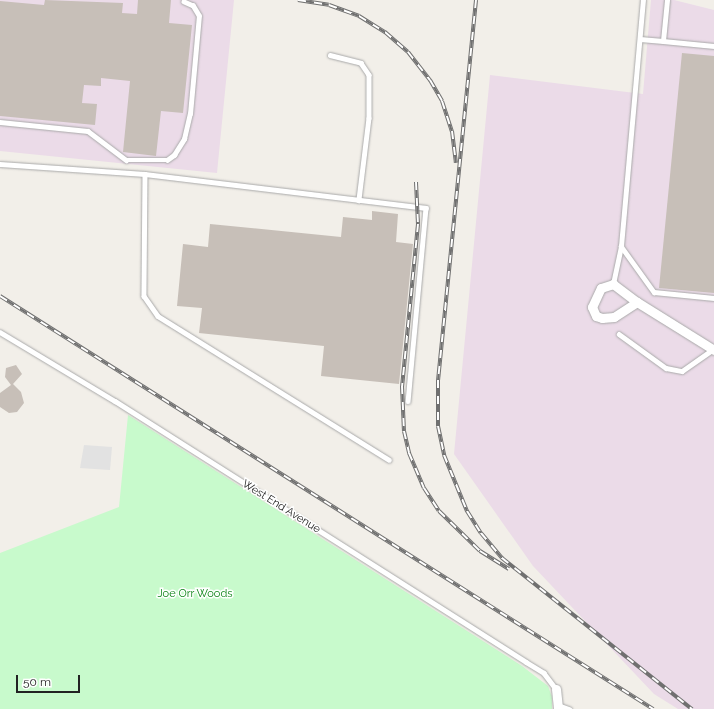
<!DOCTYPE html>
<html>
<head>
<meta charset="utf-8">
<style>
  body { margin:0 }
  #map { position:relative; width:714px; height:709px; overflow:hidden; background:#f2efe9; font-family:Raleway,sans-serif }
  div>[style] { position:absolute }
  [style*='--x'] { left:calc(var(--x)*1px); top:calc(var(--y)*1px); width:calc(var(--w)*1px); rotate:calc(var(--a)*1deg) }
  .industrial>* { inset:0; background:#ebdbe8 }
  .park>* { inset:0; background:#c8facc }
  .parking>* { inset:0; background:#e2e2e2 }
  .building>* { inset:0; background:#c7bfb8 }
  .roads { filter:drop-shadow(0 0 1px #a9a9a9) drop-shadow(0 0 1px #a9a9a9) }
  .service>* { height:4.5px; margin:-2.25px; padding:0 2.25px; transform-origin:2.25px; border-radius:2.25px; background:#fff }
  .minor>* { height:9px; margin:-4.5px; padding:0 4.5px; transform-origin:4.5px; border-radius:4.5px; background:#fff }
  .rail>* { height:4px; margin-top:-2px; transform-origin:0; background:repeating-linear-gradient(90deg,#fff 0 8px,#707070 0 16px); box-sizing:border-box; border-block:1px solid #707070 }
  span { translate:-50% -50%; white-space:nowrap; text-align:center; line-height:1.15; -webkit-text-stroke:3px #fff; paint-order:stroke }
  .street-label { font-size:11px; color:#222 }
  .park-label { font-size:11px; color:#0c8416 }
  .scale { position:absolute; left:16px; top:675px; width:64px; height:18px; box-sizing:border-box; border:2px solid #222; border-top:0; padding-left:5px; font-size:12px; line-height:14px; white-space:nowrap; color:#222; -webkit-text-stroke:3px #fff; paint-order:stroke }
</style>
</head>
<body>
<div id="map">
  <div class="industrial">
    <div style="clip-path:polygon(0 0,234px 0,217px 173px,0 151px)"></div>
    <div style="clip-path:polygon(651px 0,674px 0,714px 10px,714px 709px,678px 709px,654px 694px,533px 566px,454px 454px,490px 75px,643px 94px)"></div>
  </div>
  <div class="park">
    <div style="clip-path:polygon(128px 415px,522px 666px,548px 686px,552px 697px,552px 709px,0 709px,0 553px,119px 507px)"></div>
  </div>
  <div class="parking">
    <div style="clip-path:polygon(84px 445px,112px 447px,110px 470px,80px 468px)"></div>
  </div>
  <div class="building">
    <div style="clip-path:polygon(45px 0,123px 3px,122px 13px,137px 14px,138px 0,171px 0,169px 23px,192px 25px,183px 113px,161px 111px,156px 156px,123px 152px,130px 81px,101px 78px,101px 86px,84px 85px,82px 103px,97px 104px,95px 125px,0 116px,0 1px,44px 5px)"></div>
    <div style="clip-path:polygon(682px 53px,714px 56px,714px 293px,659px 288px)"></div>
    <div style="clip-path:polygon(372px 211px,398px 214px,396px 242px,413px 244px,399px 384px,321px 376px,324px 346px,199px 333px,202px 308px,177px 306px,183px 244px,208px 247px,210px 224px,341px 237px,343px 217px,372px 220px)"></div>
    <div style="clip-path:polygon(16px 365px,22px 374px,13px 384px,21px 392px,24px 403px,17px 412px,9px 413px,0 407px,0 393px,11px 385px,5px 377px,6px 368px)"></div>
  </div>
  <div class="roads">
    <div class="service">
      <div style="--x:640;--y:39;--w:23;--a:5"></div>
      <div style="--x:663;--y:41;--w:41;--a:-84.4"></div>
      <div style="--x:663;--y:41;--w:51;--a:5.6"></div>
      <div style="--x:330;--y:55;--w:32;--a:14"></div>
      <div style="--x:361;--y:63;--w:14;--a:56"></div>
      <div style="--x:369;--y:75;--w:43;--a:90"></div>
      <div style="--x:369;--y:118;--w:83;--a:97"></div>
      <div style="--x:0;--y:122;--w:88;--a:5.8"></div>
      <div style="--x:88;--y:131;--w:48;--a:37.3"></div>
      <div style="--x:126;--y:160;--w:41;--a:0"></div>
      <div style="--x:167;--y:160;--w:9;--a:-36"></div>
      <div style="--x:174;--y:155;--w:19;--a:-58"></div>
      <div style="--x:184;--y:139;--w:26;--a:-77"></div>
      <div style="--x:190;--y:114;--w:98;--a:-84.8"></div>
      <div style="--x:199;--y:16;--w:12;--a:-121"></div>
      <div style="--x:193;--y:6;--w:10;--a:-156"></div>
      <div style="--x:0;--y:164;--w:145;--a:3.9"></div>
      <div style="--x:145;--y:174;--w:283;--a:6.9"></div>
      <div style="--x:426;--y:208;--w:194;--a:95.3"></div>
      <div style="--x:145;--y:174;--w:122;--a:90.5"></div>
      <div style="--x:144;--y:296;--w:24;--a:55"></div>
      <div style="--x:158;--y:316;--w:272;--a:31.9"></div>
      <div style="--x:621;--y:246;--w:57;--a:54.3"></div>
      <div style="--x:654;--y:292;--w:60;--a:5.7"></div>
      <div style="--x:613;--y:284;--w:39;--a:-78"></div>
      <div style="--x:621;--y:246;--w:247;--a:-84.9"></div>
      <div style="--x:0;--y:332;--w:134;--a:31"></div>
      <div style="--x:115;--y:401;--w:487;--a:32.4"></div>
      <div style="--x:526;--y:662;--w:21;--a:31"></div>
      <div style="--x:544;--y:673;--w:20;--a:53"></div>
      <div style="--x:619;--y:334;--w:58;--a:35.9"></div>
      <div style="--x:666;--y:368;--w:16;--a:11"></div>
      <div style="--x:682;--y:371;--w:38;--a:-35"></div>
      <div style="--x:558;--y:705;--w:12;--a:20"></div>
    </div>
    <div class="minor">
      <div style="--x:637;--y:302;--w:27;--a:147"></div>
      <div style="--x:614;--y:317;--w:12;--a:175"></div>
      <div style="--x:602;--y:318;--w:6;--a:-162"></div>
      <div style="--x:596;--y:316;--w:10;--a:-114"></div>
      <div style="--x:592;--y:307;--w:21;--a:-65"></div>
      <div style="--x:601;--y:288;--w:13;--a:-18"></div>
      <div style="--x:613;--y:284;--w:30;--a:37"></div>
      <div style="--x:637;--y:302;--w:91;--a:31.9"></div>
      <div style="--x:556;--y:689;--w:20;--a:84"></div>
    </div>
  </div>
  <div class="rail">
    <div style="--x:298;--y:0;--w:31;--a:9"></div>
    <div style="--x:329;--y:5;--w:32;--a:20"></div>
    <div style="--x:359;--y:16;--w:31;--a:32"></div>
    <div style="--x:385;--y:32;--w:30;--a:41"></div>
    <div style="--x:408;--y:52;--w:36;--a:52"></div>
    <div style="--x:430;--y:80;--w:24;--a:60"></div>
    <div style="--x:442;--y:101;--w:32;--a:72"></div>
    <div style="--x:452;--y:131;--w:32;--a:83"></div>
    <div style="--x:476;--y:0;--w:382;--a:95.7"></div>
    <div style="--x:438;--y:380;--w:46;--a:90"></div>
    <div style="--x:438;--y:426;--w:30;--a:78"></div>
    <div style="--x:444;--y:455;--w:61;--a:67.7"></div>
    <div style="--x:467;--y:511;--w:26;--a:58"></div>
    <div style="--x:481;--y:533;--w:33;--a:50"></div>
    <div style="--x:502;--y:558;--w:243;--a:38.5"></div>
    <div style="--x:416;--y:182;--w:42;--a:87.3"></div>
    <div style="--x:418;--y:224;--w:163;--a:95.6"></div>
    <div style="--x:402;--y:386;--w:45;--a:87.5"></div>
    <div style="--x:404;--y:431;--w:23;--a:77"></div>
    <div style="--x:409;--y:453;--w:38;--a:67"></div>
    <div style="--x:424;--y:488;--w:27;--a:57"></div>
    <div style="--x:439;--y:511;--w:57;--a:44.3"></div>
    <div style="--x:480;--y:551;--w:34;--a:32"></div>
    <div style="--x:0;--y:296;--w:773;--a:32.31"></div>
  </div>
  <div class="street-label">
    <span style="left:281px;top:507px;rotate:32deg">West End Avenue</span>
  </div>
  <div class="park-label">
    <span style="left:195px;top:594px">Joe Orr Woods</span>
  </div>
  <div class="scale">50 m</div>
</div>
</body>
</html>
